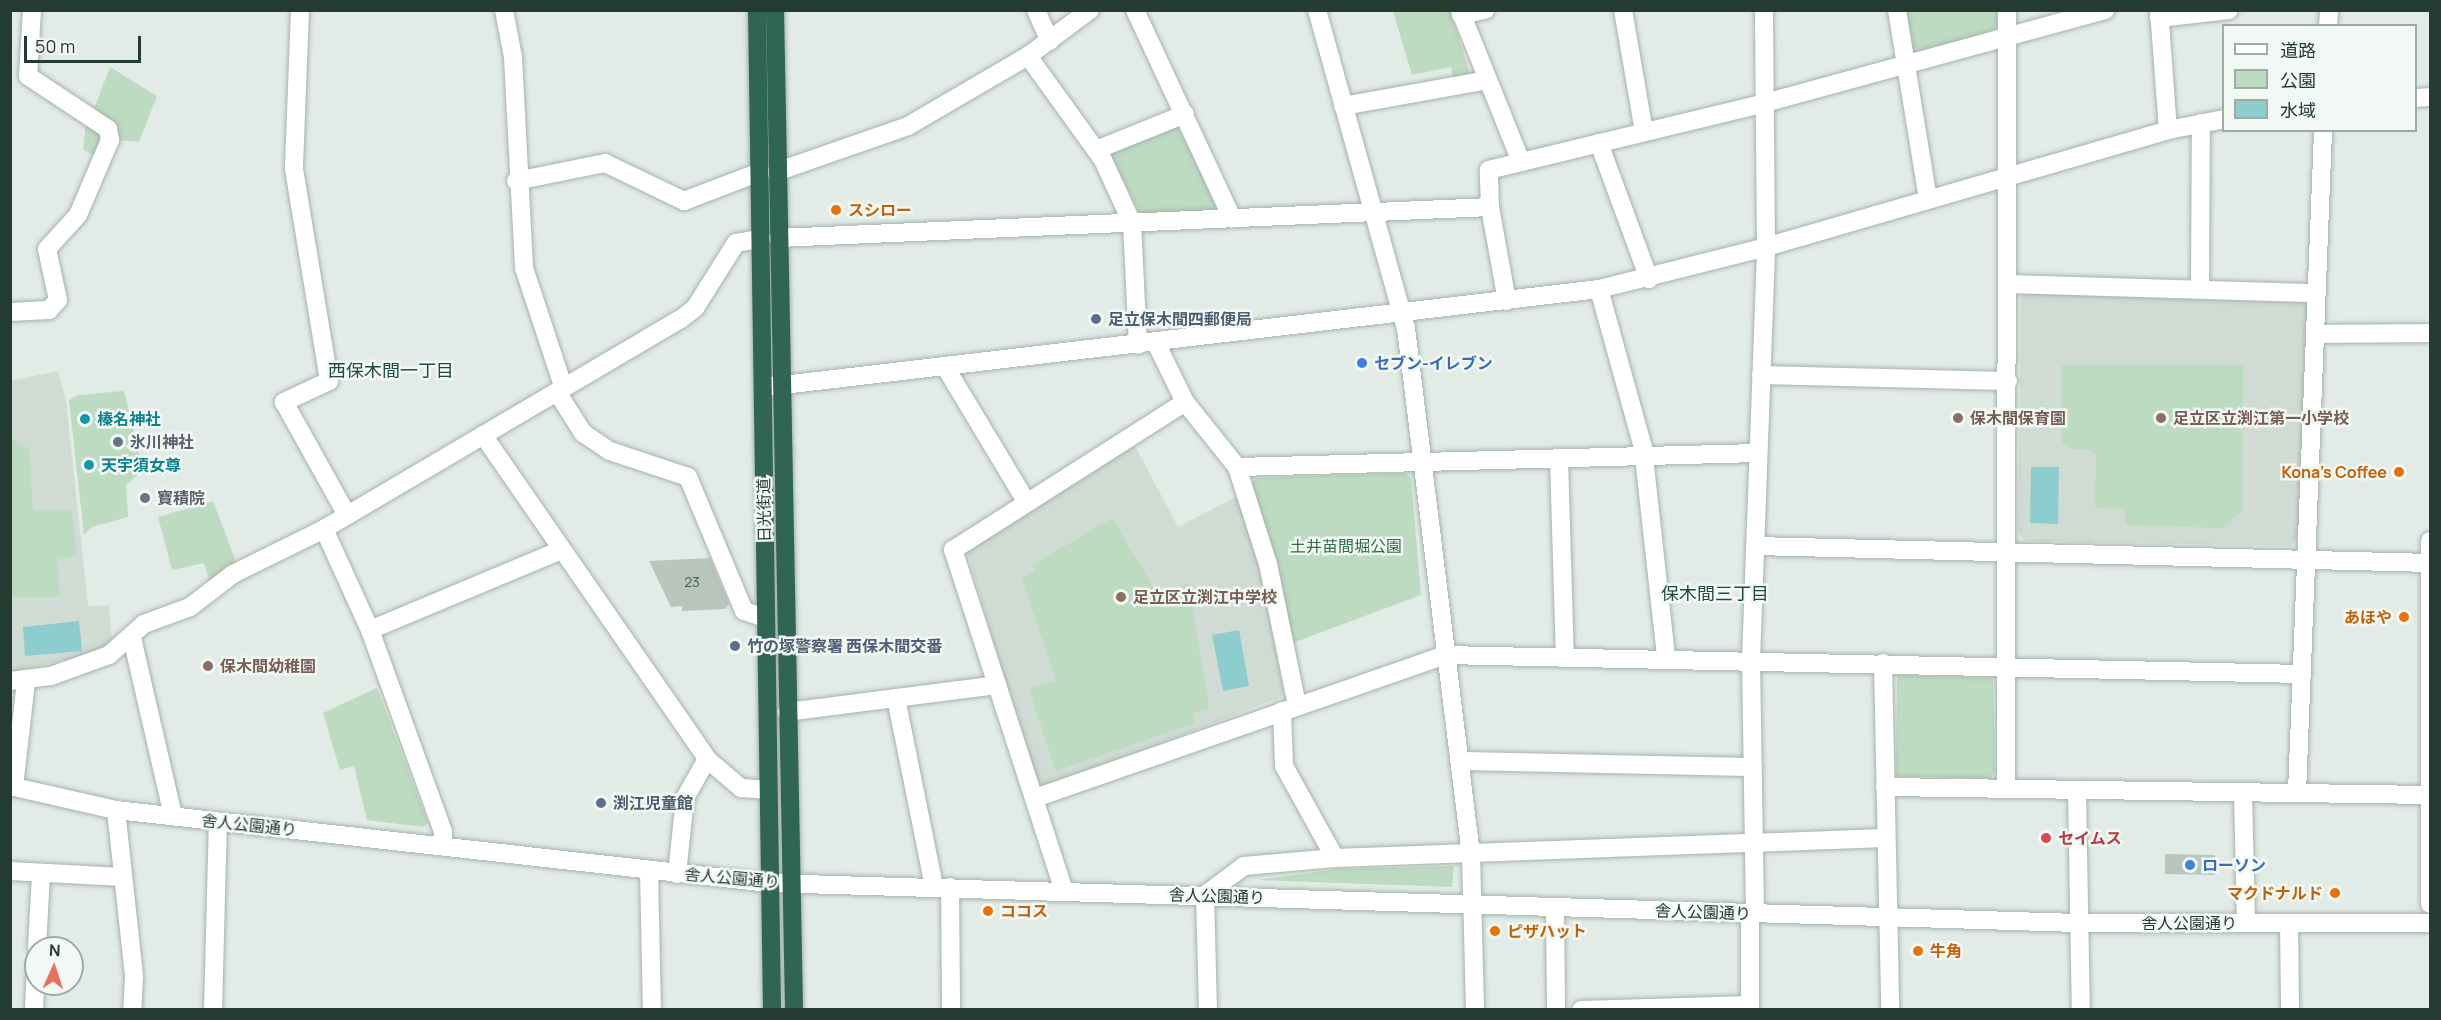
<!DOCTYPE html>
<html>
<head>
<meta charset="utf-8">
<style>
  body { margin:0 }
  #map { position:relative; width:2441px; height:1020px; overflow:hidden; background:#e2ebe6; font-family:Manrope,"Noto Sans JP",sans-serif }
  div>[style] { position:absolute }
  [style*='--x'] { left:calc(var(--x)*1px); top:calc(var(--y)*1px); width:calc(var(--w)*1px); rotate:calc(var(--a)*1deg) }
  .built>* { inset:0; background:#d0dbd4 }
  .green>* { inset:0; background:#bcdbc0 }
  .water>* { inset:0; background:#8dcdcd }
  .building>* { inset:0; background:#b8c6be }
  .roads { filter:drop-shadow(0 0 2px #a5b3ac) drop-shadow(0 0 2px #a5b3ac) }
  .minor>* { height:18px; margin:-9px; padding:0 9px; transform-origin:9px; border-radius:9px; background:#fff }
  .highway>* { height:18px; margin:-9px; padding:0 9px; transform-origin:9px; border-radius:9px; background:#316553 }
  .dots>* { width:16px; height:16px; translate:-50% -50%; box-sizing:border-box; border:3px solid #f2f8f4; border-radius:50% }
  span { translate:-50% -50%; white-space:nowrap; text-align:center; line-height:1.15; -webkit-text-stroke:5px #f2f8f4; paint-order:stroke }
  .number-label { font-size:14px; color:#485e54 }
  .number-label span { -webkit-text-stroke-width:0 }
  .food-label { font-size:16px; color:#c56008; font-weight:700 }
  .left { translate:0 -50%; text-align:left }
  .right { translate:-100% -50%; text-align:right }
  .service-label { font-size:16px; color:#4e5e75; font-weight:700 }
  .shop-label { font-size:16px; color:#366cbe; font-weight:700 }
  .education-label { font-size:16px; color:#785e54; font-weight:700 }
  .culture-label { font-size:16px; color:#0d838f; font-weight:700 }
  .worship-label { font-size:16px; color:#5b616d; font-weight:700 }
  .street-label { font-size:16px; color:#233b31 }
  .park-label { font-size:16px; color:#306f3f }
  .health-label { font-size:16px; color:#be3a42; font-weight:700 }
  .neighbourhood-label { font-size:18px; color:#204c3b }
  .frame { position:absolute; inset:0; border:12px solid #233b31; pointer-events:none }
  .legend { position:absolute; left:2222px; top:24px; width:195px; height:108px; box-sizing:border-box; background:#f2f8f4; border:2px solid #9faca6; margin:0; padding:8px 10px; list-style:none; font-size:18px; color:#233b31 }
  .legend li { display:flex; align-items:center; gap:12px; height:30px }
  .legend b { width:30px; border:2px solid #9faca6 }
  .north { position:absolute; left:24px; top:936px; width:60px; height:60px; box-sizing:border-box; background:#f2f8f4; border:2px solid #9faca6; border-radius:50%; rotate:3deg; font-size:16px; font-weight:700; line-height:24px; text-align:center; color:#233b31 }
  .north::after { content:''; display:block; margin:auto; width:21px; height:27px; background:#e96f62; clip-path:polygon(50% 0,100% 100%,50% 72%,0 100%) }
  .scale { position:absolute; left:24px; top:36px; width:117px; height:27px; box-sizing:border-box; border:3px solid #233b31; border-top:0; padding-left:8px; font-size:18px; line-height:21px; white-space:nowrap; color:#233b31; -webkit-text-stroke:4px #f2f8f4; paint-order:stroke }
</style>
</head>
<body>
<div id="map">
  <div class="built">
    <div style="clip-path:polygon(2025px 293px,2308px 303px,2298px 539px,2291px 546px,2026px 541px,2018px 533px,2021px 296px)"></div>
    <div style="clip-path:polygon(58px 371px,66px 401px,88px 606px,109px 605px,112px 643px,91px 655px,10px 672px,10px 381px)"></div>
    <div style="clip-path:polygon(1135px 446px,1178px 527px,1238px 496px,1260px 566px,1284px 696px,1045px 788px,1036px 784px,967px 551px)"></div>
  </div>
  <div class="green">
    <div style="clip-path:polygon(1393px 11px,1450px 11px,1470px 74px,1453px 78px,1451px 67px,1412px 75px)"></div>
    <div style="clip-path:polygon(1905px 11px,1998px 11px,1997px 29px,1918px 54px,1910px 50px)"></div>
    <div style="clip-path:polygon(110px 67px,157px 96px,139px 142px,116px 140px,93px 112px)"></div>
    <div style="clip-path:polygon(86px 123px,102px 134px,98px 159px,83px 149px)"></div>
    <div style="clip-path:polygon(1176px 125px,1218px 203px,1215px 212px,1141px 215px,1109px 152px)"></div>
    <div style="clip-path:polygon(2062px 365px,2243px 365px,2242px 511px,2222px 528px,2125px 525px,2125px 509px,2095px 508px,2096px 456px,2090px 449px,2069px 449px,2062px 443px)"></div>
    <div style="clip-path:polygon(124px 391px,143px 470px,126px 485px,128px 517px,92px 527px,84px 535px,69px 400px,78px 395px)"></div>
    <div style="clip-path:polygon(11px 437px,29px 449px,33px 510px,72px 510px,77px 555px,57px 560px,60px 597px,11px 597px)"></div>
    <div style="clip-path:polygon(1405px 473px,1411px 478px,1421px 595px,1290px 644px,1278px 566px,1250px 484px,1256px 478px)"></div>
    <div style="clip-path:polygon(213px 501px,237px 565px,211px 586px,204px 563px,172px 570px,158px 517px)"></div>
    <div style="clip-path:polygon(1112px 518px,1157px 593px,1167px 595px,1188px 583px,1209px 708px,1193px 713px,1195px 723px,1056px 771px,1029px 689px,1056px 680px,1022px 579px,1035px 571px,1033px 565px)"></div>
    <div style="clip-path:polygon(1897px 675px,1993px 678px,1995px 773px,1990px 779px,1896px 776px)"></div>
    <div style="clip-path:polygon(377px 688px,428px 823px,423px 827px,367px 820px,354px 766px,340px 770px,323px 713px)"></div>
    <div style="clip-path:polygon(1454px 866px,1452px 887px,1257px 880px,1339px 869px)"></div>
  </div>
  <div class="water">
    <div style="clip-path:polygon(2031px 467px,2059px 467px,2058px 524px,2030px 523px)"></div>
    <div style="clip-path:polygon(79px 621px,82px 651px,25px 656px,23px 627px)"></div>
    <div style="clip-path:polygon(1239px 630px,1249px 686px,1223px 691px,1212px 635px)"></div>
  </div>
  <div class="building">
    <div style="clip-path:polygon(710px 558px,729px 604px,725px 609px,682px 611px,682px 606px,671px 607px,649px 561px)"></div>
    <div style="clip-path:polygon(2165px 854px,2215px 855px,2215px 875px,2165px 874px)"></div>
  </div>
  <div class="roads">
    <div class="minor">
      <div style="--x:300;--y:10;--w:159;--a:92.2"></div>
      <div style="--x:294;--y:169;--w:215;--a:80.6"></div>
      <div style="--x:329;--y:381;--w:50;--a:155"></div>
      <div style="--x:284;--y:402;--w:129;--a:60.9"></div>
      <div style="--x:504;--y:10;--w:48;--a:79.2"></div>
      <div style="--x:513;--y:57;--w:211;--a:87"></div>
      <div style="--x:524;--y:268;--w:124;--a:71.7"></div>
      <div style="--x:1036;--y:10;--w:34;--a:66"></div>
      <div style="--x:1135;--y:10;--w:230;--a:65"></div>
      <div style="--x:1317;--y:10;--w:330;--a:74.4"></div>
      <div style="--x:1406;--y:328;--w:531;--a:82.97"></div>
      <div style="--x:1471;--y:855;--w:155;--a:88.5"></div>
      <div style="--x:1460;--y:10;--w:164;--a:68.1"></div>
      <div style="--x:1623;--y:10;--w:124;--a:80.2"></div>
      <div style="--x:1897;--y:10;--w:192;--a:80.7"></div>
      <div style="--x:2159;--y:10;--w:120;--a:85.7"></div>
      <div style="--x:1461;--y:15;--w:25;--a:-12"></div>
      <div style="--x:2159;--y:18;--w:70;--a:-6.5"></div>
      <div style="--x:2328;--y:26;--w:16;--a:-86"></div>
      <div style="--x:1028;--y:56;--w:128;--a:54.2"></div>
      <div style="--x:1103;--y:160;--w:69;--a:65.3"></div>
      <div style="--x:1132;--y:223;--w:122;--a:87.2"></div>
      <div style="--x:2416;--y:98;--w:14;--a:-4"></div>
      <div style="--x:1343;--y:106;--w:146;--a:-10.2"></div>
      <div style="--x:1599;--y:143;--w:145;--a:69.8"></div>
      <div style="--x:1096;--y:150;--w:96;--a:-22"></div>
      <div style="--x:776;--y:172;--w:140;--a:-19.2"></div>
      <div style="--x:908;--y:126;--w:139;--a:-30.3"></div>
      <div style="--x:1028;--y:56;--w:77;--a:-36.6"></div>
      <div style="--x:516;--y:181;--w:91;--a:-11.4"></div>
      <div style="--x:605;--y:163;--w:88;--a:25.7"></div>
      <div style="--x:684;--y:201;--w:78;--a:-21"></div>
      <div style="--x:778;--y:238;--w:713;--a:-2.49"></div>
      <div style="--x:2008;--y:284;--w:308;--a:1.7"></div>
      <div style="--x:1599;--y:289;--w:165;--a:74.5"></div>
      <div style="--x:1643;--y:448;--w:211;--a:83.7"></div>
      <div style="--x:2200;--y:289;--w:166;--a:-89.7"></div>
      <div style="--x:1507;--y:301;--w:96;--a:-100.3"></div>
      <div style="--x:1490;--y:207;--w:37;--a:-92"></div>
      <div style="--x:1489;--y:170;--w:284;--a:-13.6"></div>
      <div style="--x:1765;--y:103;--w:353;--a:-15.3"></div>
      <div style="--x:10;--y:312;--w:39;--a:-3"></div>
      <div style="--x:49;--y:310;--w:13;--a:-48"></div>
      <div style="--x:58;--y:300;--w:52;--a:-102.2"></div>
      <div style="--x:47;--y:249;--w:46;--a:-47.6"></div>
      <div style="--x:78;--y:215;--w:82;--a:-66.9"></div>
      <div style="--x:110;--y:140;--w:11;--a:-100"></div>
      <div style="--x:108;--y:129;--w:96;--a:-146.5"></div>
      <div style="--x:28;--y:76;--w:66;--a:-86.5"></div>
      <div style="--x:2315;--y:334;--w:115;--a:-0.5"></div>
      <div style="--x:1156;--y:343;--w:66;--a:63.8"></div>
      <div style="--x:1185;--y:402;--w:83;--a:51.3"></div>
      <div style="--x:1237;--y:467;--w:102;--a:72.3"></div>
      <div style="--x:1268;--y:564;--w:144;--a:78.4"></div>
      <div style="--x:946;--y:368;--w:157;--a:59"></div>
      <div style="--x:1761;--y:375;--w:247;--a:1.4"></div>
      <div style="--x:766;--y:387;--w:839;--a:-6.71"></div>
      <div style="--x:1599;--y:289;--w:172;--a:-14.1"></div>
      <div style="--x:1766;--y:247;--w:419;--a:-16.2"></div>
      <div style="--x:2168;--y:130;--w:57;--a:-11.1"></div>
      <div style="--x:557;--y:392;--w:49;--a:57.6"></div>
      <div style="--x:583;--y:433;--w:32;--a:34"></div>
      <div style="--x:610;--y:451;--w:82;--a:18.4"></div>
      <div style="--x:688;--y:477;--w:145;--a:67.3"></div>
      <div style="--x:744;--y:611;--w:19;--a:18"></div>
      <div style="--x:483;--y:435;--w:394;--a:55.3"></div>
      <div style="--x:707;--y:759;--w:45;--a:40.5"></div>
      <div style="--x:741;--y:788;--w:26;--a:4"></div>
      <div style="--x:1559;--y:459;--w:197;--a:88.3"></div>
      <div style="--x:1237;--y:467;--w:521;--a:-1.54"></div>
      <div style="--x:324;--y:529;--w:111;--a:65.5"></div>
      <div style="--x:370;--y:630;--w:215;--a:70.1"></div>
      <div style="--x:443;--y:832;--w:14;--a:90"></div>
      <div style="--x:2430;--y:541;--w:363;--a:90"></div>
      <div style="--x:1755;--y:546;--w:675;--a:1.44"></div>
      <div style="--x:370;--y:630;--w:207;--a:-22.7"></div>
      <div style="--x:132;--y:638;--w:183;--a:77"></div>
      <div style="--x:1883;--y:663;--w:347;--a:88.8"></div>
      <div style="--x:10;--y:681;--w:41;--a:-7"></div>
      <div style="--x:51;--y:676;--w:62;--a:-19.9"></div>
      <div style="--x:109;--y:655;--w:47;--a:-41.5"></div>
      <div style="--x:144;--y:624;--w:49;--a:-20.3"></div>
      <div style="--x:190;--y:607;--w:54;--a:-37.5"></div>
      <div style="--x:233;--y:574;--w:102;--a:-26.3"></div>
      <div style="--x:324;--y:529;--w:414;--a:-30.5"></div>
      <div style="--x:681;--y:319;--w:18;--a:-38"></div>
      <div style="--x:695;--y:308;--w:77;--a:-57.8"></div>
      <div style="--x:736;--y:243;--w:22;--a:-10"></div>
      <div style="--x:896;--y:698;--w:192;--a:78.6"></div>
      <div style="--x:1282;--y:711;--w:55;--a:87.9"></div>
      <div style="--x:1284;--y:766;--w:105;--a:61"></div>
      <div style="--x:787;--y:712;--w:212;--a:-7.3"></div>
      <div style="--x:1460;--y:761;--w:293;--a:1.2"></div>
      <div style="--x:10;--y:786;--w:109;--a:12.8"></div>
      <div style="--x:116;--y:810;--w:657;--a:6.38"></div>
      <div style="--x:769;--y:883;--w:1311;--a:1.75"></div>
      <div style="--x:2079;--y:923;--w:351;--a:0"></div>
      <div style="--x:14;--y:787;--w:107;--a:-83.5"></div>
      <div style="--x:1885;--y:787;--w:545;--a:0.84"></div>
      <div style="--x:2006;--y:789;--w:779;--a:-89.93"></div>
      <div style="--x:2077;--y:790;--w:220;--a:89"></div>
      <div style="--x:2243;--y:793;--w:130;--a:88.7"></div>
      <div style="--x:2297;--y:793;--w:664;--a:-87.75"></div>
      <div style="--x:1035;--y:798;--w:434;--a:-19.2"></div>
      <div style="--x:1445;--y:655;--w:855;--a:1.27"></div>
      <div style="--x:116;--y:810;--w:168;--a:83.8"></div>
      <div style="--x:134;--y:977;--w:33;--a:93"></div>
      <div style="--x:649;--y:870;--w:140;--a:88.8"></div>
      <div style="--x:10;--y:871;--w:112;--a:3.1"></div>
      <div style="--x:677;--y:874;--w:76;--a:-84"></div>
      <div style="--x:685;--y:798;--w:45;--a:-60.6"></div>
      <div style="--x:950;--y:887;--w:123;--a:89.5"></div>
      <div style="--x:1064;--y:891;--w:359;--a:-108"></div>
      <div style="--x:953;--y:550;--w:275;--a:-32.5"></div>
      <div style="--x:1555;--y:908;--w:102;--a:89.4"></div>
      <div style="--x:1755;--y:914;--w:254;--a:-90.9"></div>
      <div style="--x:1751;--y:660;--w:413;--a:-87.9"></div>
      <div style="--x:1766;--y:247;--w:237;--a:-90.5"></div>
      <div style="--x:2289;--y:923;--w:87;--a:89.3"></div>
      <div style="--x:37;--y:948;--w:75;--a:-86.9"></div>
      <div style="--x:34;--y:1010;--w:44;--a:-87.4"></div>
      <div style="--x:213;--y:1010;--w:188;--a:-88.5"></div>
      <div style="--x:1208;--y:1010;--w:115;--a:-91.5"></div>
      <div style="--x:1205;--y:895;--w:49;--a:-36.6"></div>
      <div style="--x:1244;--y:866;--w:91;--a:-5"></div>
      <div style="--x:1335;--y:858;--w:550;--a:-2.08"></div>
      <div style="--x:1581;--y:1010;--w:169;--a:-1.7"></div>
      <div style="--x:1750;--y:1010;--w:96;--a:-90"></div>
    </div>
    <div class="highway">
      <div style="--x:757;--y:10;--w:1000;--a:89.14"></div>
      <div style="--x:775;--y:10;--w:1000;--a:88.91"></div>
    </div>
  </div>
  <div class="dots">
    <div style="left:836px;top:210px;background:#e8710a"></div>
    <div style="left:1096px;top:319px;background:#5c6f8a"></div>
    <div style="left:1362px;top:363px;background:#3f7fe0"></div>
    <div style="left:1958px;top:418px;background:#8d6e63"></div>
    <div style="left:2161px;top:418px;background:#8d6e63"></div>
    <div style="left:85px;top:419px;background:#0f9aa8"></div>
    <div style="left:118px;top:442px;background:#6b7280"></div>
    <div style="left:89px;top:465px;background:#0f9aa8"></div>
    <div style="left:2399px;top:472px;background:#e8710a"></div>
    <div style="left:145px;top:498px;background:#6b7280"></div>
    <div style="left:1121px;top:597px;background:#8d6e63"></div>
    <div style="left:2404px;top:617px;background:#e8710a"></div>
    <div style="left:735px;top:646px;background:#5c6f8a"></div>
    <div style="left:208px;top:666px;background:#8d6e63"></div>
    <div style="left:601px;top:803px;background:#5c6f8a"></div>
    <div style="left:2046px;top:838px;background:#e0444e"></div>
    <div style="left:2190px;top:865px;background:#3f7fe0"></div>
    <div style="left:2335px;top:893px;background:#e8710a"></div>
    <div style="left:988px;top:911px;background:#e8710a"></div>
    <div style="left:1495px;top:931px;background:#e8710a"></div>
    <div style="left:1918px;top:951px;background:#e8710a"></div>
  </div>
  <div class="number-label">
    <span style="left:692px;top:582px">23</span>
  </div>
  <div class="food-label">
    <span class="left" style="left:848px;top:210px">スシロー</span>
    <span class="right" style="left:2387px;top:472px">Kona's Coffee</span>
    <span class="right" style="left:2392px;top:617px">あほや</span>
    <span class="right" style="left:2323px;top:893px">マクドナルド</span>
    <span class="left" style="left:1000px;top:911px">ココス</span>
    <span class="left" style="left:1507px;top:931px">ピザハット</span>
    <span class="left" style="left:1930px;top:951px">牛角</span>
  </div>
  <div class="service-label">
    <span class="left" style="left:1108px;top:319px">足立保木間四郵便局</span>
    <span class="left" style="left:747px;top:646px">竹の塚警察署 西保木間交番</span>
    <span class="left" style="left:613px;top:803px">渕江児童館</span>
  </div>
  <div class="shop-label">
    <span class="left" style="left:1374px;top:363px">セブン-イレブン</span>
    <span class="left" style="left:2202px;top:865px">ローソン</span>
  </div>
  <div class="education-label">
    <span class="left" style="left:1970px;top:418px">保木間保育園</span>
    <span class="left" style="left:2173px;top:418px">足立区立渕江第一小学校</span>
    <span class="left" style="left:1133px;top:597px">足立区立渕江中学校</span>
    <span class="left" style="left:220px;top:666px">保木間幼稚園</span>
  </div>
  <div class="culture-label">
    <span class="left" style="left:97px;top:419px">榛名神社</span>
    <span class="left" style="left:101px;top:465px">天宇須女尊</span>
  </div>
  <div class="worship-label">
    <span class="left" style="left:130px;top:442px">氷川神社</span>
    <span class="left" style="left:157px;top:498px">寶積院</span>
  </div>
  <div class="street-label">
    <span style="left:764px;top:510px;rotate:-91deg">日光街道</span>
    <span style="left:249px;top:825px;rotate:6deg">舎人公園通り</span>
    <span style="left:732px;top:878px;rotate:5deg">舎人公園通り</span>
    <span style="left:1217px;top:896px;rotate:2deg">舎人公園通り</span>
    <span style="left:1703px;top:912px;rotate:2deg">舎人公園通り</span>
    <span style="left:2189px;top:923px">舎人公園通り</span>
  </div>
  <div class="park-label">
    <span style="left:1346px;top:546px">土井苗間堀公園</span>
  </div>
  <div class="health-label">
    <span class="left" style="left:2058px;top:838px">セイムス</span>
  </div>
  <div class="neighbourhood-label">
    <span style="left:391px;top:370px">西保木間一丁目</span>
    <span style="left:1715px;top:593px">保木間三丁目</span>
  </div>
  <div class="frame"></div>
  <ul class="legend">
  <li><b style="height:8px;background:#fff"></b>道路</li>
  <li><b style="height:16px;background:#bcdbc0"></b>公園</li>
  <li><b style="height:16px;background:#8dcdcd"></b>水域</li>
  </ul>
  <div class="north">N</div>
  <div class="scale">50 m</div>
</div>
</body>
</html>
